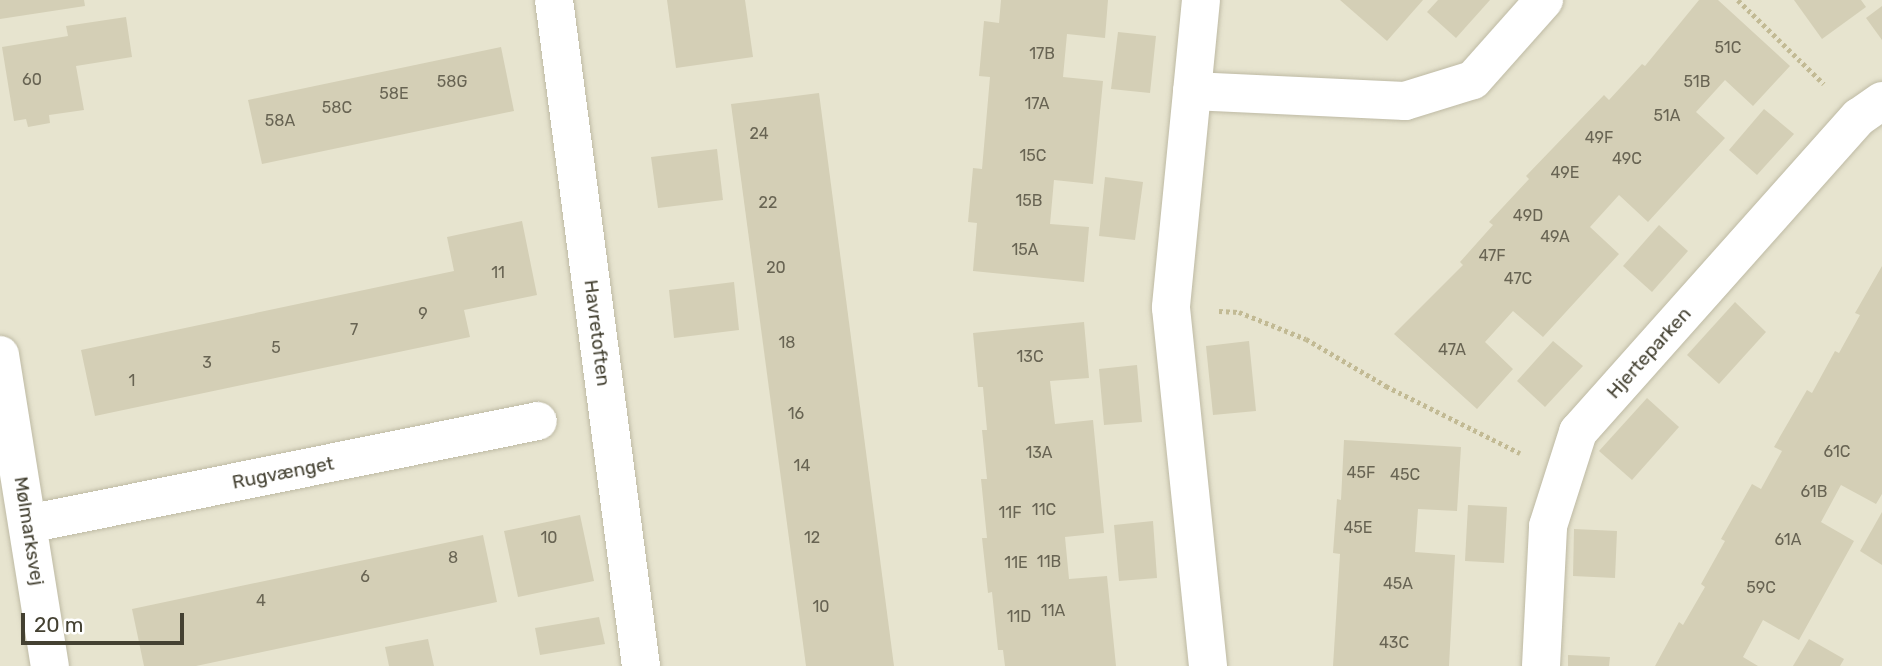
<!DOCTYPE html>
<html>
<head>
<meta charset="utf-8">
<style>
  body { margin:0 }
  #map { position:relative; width:1882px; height:666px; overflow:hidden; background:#f3f1e2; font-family:Rubik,sans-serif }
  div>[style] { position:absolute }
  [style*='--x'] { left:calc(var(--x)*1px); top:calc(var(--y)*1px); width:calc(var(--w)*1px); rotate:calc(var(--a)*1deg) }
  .residential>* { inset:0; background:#e7e4cf }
  .building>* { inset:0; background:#d4cfb6 }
  .path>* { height:4.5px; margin-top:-2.25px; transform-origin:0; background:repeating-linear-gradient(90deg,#c2ba94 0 3.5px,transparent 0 7px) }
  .roads { filter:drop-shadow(0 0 2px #bebaa4) drop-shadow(0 0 2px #bebaa4) }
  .minor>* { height:38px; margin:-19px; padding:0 19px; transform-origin:19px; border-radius:19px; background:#fff }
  span { translate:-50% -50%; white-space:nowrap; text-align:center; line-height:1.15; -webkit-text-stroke:5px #fff; paint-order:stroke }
  .number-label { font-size:16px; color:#686453 }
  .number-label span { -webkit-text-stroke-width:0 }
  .street-label { font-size:19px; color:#444132 }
  .scale { position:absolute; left:21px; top:613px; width:163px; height:32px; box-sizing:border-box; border:4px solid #444132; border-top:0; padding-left:9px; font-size:21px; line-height:24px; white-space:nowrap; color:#444132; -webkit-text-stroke:5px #fff; paint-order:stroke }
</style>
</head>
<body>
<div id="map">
  <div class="residential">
    <div style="clip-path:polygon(0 0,1882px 0,1882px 666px,0 666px)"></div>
  </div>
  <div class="building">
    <div style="clip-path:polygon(0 0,84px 0,85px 6px,0 19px)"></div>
    <div style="clip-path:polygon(667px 0,745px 0,753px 57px,676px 68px)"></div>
    <div style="clip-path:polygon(1001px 0,1108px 0,1105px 38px,1067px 34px,1063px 77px,1103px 81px,1093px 184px,1054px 180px,1050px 224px,1089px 227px,1084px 282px,973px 271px,977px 223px,968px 222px,973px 168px,982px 169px,990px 77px,979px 76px,984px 21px,999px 23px)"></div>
    <div style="clip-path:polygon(1340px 0,1423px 0,1387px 41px)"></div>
    <div style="clip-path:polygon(1438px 0,1490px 0,1456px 38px,1427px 12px)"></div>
    <div style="clip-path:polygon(1699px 0,1718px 0,1790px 66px,1753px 106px,1725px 80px,1696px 112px,1725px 138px,1648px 222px,1619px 195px,1590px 227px,1619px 254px,1543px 337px,1513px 311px,1485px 342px,1513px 369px,1477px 409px,1394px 334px,1463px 265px,1460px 262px,1493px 225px,1489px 222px,1529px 179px,1526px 176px,1604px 95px,1609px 100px,1642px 64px,1645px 66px)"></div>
    <div style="clip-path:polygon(1794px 0,1861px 0,1866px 7px,1822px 39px)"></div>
    <div style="clip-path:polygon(1882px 6px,1882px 40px,1866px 18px)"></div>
    <div style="clip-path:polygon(126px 17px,132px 57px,76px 66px,84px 110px,49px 115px,50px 123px,28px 127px,26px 119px,14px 121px,2px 47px,68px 36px,66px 26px)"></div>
    <div style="clip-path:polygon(1118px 32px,1156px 36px,1150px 93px,1111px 89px)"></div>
    <div style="clip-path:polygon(501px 47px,514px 111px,262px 164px,248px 100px)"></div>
    <div style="clip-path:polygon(819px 93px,894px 666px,806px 666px,731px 104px)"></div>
    <div style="clip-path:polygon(1764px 109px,1794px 134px,1757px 175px,1729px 150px)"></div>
    <div style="clip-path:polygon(717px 149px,723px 200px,658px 208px,651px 157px)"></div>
    <div style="clip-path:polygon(1105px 177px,1143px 182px,1135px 240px,1099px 236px)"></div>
    <div style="clip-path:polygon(522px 221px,537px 295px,464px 310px,470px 337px,95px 416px,81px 350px,454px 271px,447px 237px)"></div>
    <div style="clip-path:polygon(1659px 225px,1688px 251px,1652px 292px,1623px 266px)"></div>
    <div style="clip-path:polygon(1882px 266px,1882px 494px,1876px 504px,1841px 485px,1821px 522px,1854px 541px,1799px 640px,1763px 620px,1743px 657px,1758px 666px,1655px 666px,1679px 622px,1683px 625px,1705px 587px,1701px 584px,1725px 541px,1721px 539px,1752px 484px,1761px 489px,1782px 451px,1774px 447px,1807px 390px,1812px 393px,1835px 351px,1839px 353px,1860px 315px,1855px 313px)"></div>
    <div style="clip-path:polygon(734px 282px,739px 330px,674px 338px,669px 290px)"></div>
    <div style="clip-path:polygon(1735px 302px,1766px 332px,1719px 384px,1687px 355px)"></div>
    <div style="clip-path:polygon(1084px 322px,1089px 378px,1050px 381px,1055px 424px,1093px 420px,1104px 533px,1065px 537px,1069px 579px,1107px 576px,1116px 666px,1005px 666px,1003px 650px,998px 650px,992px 592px,988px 593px,982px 538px,987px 538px,981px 479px,987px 479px,982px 430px,987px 430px,983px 387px,978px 387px,973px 333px)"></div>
    <div style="clip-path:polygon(1249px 341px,1256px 411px,1213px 415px,1206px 346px)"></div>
    <div style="clip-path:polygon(1553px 341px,1583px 366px,1545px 407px,1517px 381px)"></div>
    <div style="clip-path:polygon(1137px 365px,1142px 422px,1104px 425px,1099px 369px)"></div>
    <div style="clip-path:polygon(1647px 398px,1679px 427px,1632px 480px,1599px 451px)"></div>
    <div style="clip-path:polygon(1344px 440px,1461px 447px,1457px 511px,1418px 509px,1415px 552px,1455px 555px,1449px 666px,1333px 666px,1340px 554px,1333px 553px,1337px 499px,1341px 500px)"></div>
    <div style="clip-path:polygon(1468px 505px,1507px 507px,1504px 563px,1465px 561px)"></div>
    <div style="clip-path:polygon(1882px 512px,1882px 565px,1860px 551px)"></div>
    <div style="clip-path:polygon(580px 515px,594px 581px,518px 597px,504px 531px)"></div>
    <div style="clip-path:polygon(1153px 521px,1157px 578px,1119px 581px,1114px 525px)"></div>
    <div style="clip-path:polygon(1574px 529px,1617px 531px,1615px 578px,1573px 576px)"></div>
    <div style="clip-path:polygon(483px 535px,497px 602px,196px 666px,144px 666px,132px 609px)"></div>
    <div style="clip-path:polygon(599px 617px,605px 644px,540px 655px,535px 628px)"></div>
    <div style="clip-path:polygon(428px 639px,434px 666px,389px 666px,385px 647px)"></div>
    <div style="clip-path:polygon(1809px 639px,1844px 659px,1840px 666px,1793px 666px)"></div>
    <div style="clip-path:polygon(1568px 655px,1610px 657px,1609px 666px,1568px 666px)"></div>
  </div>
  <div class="path">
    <div style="--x:1738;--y:0;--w:120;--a:44.3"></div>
    <div style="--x:1219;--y:311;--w:20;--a:3"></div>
    <div style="--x:1239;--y:312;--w:72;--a:21.9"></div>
    <div style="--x:1306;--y:339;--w:93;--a:30.4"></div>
    <div style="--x:1386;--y:386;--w:150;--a:26.6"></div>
  </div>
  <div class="roads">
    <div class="minor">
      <div style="--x:554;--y:0;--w:672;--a:82.56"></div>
      <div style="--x:1201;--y:0;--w:309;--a:95.6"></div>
      <div style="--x:1171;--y:308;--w:360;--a:84.1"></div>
      <div style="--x:1192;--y:91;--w:213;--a:2.7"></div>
      <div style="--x:1405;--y:101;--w:71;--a:-17.2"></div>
      <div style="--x:1473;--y:80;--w:107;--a:-48.4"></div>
      <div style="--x:0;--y:355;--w:315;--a:80.9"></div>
      <div style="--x:28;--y:524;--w:520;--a:-11.42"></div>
      <div style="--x:1541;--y:666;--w:140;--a:-87.1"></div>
      <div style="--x:1548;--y:526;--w:99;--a:-72.3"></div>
      <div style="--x:1578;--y:432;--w:422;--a:-48.3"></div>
      <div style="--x:1859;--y:117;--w:28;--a:-35"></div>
    </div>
  </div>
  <div class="number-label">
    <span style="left:1728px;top:48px">51C</span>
    <span style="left:1042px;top:54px">17B</span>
    <span style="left:32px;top:80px">60</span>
    <span style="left:452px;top:82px">58G</span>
    <span style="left:1697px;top:82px">51B</span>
    <span style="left:394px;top:94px">58E</span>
    <span style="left:1037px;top:104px">17A</span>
    <span style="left:337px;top:108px">58C</span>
    <span style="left:1667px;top:116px">51A</span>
    <span style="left:280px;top:121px">58A</span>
    <span style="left:759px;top:134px">24</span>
    <span style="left:1599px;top:138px">49F</span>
    <span style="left:1033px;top:156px">15C</span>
    <span style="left:1627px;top:159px">49C</span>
    <span style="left:1565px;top:173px">49E</span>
    <span style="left:1029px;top:201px">15B</span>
    <span style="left:768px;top:203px">22</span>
    <span style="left:1528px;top:216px">49D</span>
    <span style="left:1555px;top:237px">49A</span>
    <span style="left:1025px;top:250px">15A</span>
    <span style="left:1492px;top:256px">47F</span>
    <span style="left:776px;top:268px">20</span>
    <span style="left:498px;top:273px">11</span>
    <span style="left:1518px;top:279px">47C</span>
    <span style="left:423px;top:314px">9</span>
    <span style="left:354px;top:330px">7</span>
    <span style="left:787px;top:343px">18</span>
    <span style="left:276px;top:348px">5</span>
    <span style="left:1452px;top:350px">47A</span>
    <span style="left:1030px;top:357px">13C</span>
    <span style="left:207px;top:363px">3</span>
    <span style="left:132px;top:381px">1</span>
    <span style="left:796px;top:414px">16</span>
    <span style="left:1837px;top:452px">61C</span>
    <span style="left:1039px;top:453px">13A</span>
    <span style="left:802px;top:466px">14</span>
    <span style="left:1361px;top:473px">45F</span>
    <span style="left:1405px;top:475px">45C</span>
    <span style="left:1814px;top:492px">61B</span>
    <span style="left:1044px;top:510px">11C</span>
    <span style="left:1010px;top:513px">11F</span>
    <span style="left:1358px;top:528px">45E</span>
    <span style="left:549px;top:538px">10</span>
    <span style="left:812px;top:538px">12</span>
    <span style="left:1788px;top:540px">61A</span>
    <span style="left:453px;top:558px">8</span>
    <span style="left:1049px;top:562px">11B</span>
    <span style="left:1016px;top:563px">11E</span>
    <span style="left:365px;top:577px">6</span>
    <span style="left:1398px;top:584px">45A</span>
    <span style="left:1761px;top:588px">59C</span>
    <span style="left:261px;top:601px">4</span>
    <span style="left:821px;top:607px">10</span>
    <span style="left:1053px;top:611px">11A</span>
    <span style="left:1019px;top:617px">11D</span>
    <span style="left:1394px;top:643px">43C</span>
  </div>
  <div class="street-label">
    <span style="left:597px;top:333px;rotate:83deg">Havretoften</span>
    <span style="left:1649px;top:353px;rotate:-48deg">Hjerteparken</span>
    <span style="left:283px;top:473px;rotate:-11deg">Rugvænget</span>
    <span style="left:29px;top:531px;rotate:81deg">Mølmarksvej</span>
  </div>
  <div class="scale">20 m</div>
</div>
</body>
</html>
